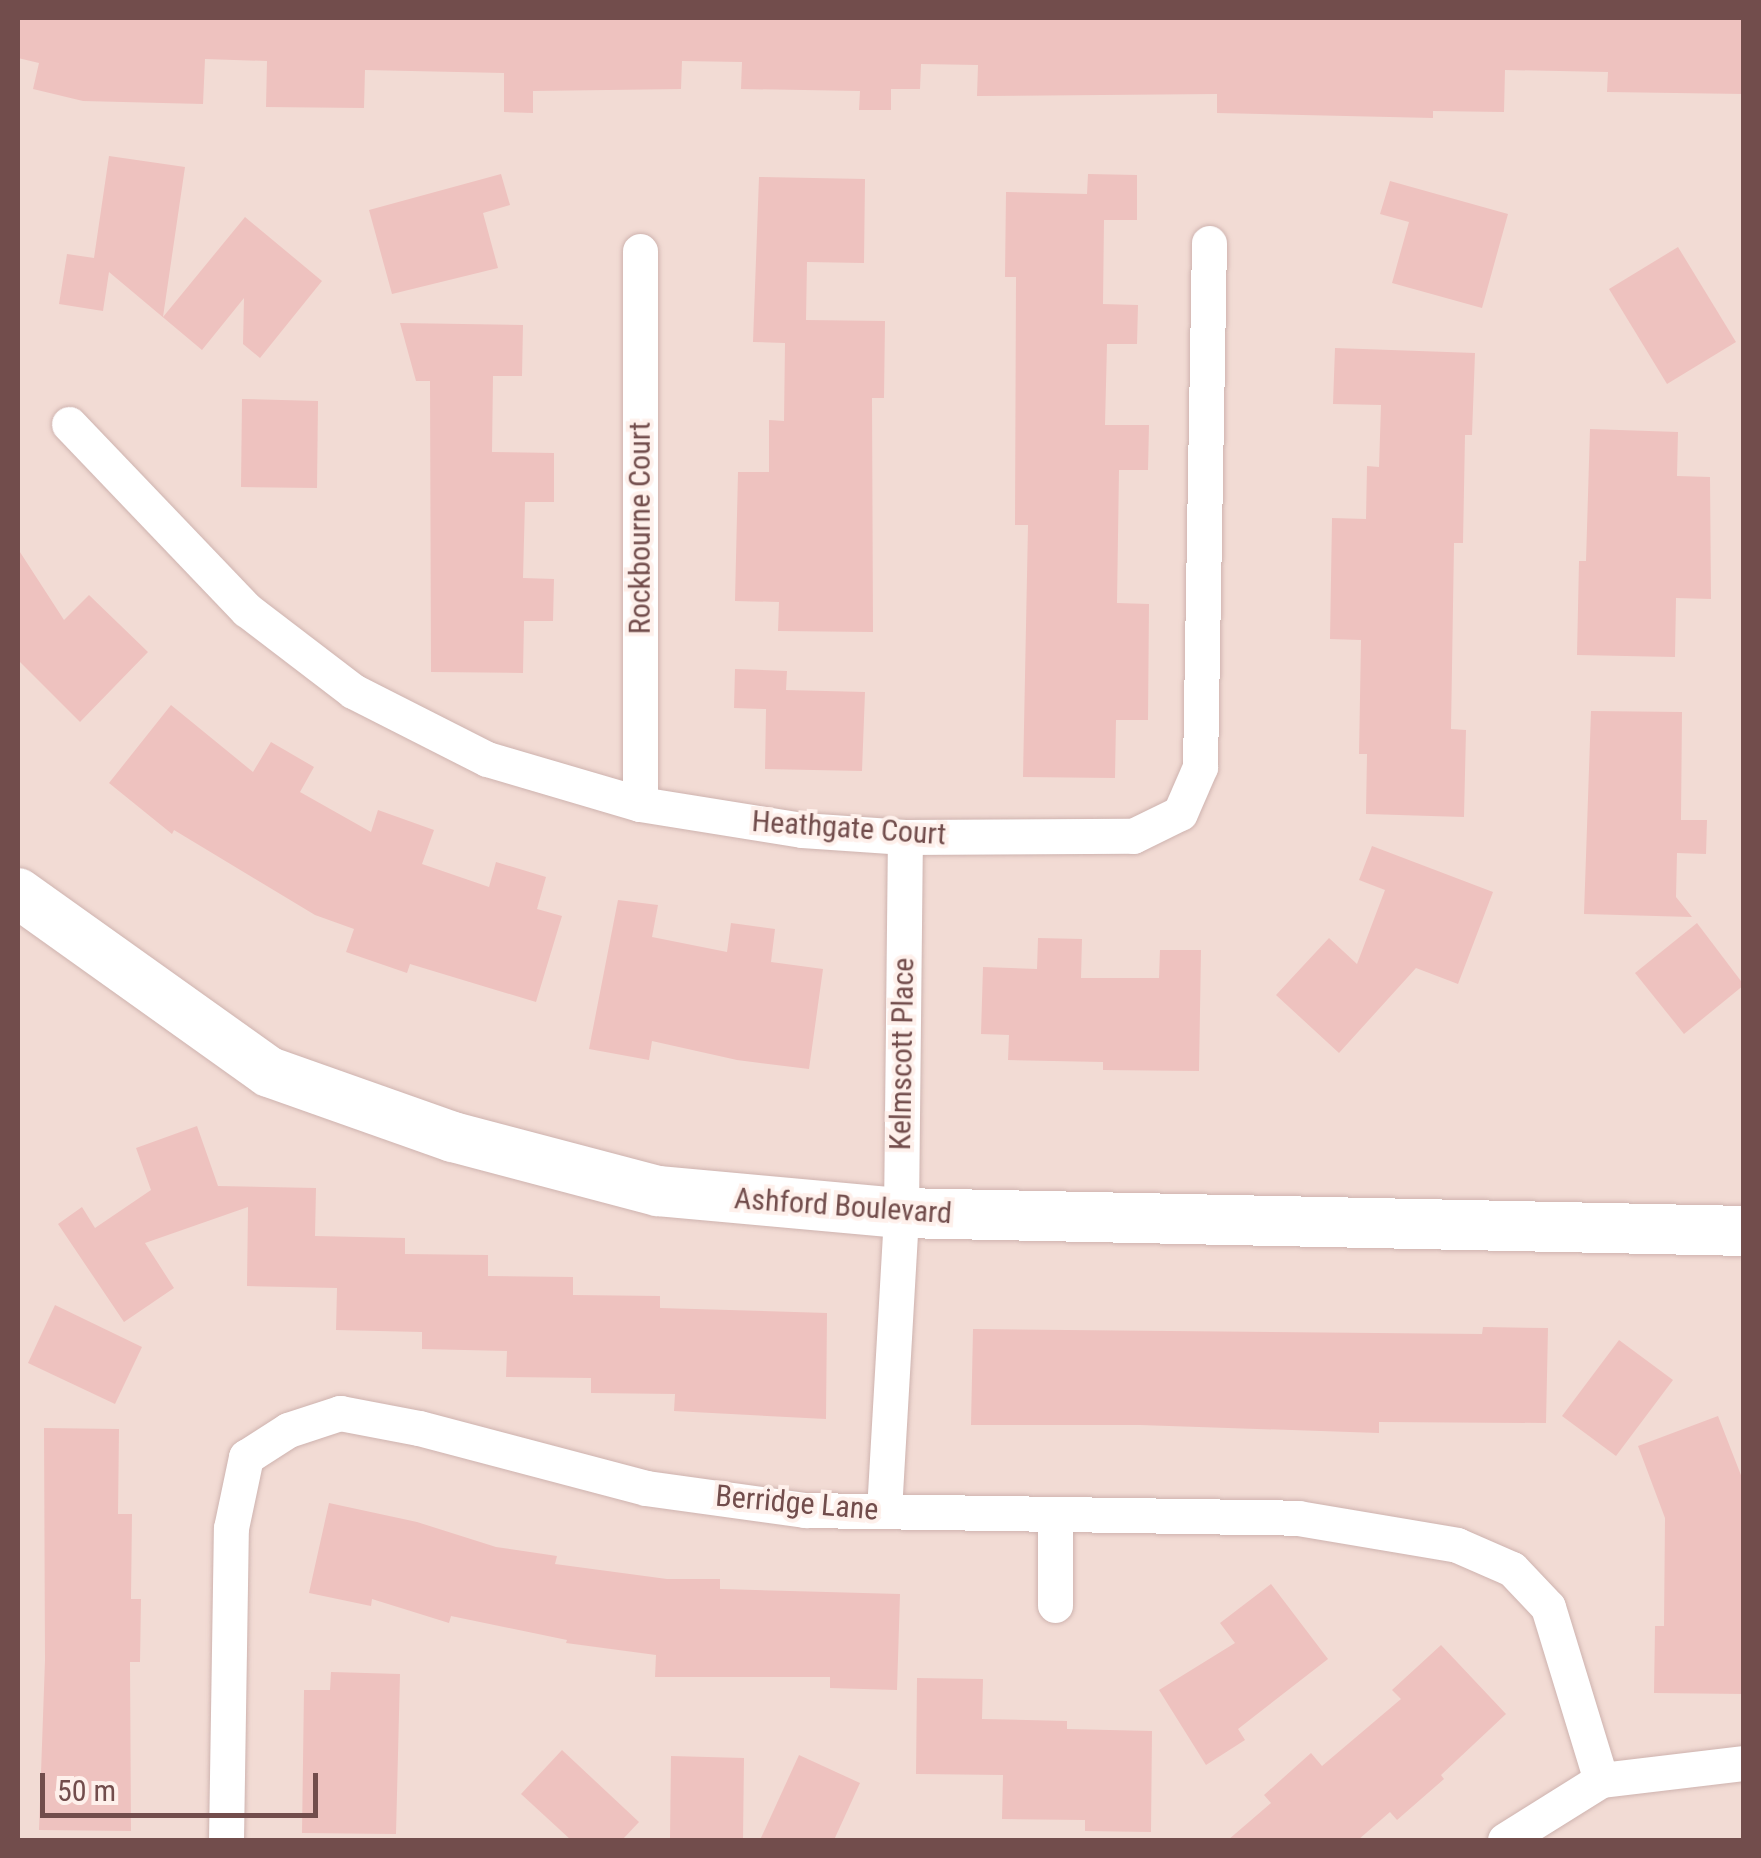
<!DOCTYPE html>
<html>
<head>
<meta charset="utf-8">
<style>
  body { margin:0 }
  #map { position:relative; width:1761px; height:1858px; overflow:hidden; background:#fbebe5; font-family:"Roboto Condensed",sans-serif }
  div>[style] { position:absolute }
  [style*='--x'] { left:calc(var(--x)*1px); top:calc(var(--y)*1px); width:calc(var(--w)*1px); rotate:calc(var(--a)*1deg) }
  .residential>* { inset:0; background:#f2dbd4 }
  .building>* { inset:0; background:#eec2bf }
  .roads { filter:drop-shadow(0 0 2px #ceb3af) drop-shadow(0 0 2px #ceb3af) }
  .street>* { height:35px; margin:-17.5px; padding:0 17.5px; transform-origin:17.5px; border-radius:17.5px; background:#fff }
  .secondary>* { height:50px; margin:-25px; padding:0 25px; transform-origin:25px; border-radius:25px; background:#fff }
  span { translate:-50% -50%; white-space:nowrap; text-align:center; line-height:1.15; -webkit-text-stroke:8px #fef0eb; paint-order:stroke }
  .street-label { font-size:30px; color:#724d4c }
  .frame { position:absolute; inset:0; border:20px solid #724d4c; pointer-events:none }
  .scale { position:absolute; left:40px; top:1773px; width:278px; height:45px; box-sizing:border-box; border:5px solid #724d4c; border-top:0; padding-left:12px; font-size:30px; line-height:35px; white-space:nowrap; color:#724d4c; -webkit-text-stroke:8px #fef0eb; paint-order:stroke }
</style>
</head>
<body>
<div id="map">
  <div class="residential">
    <div style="clip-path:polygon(18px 18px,1743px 18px,1743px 1840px,18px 1840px)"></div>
  </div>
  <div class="building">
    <div style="clip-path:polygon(18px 18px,1744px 18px,1744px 94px,1607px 92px,1608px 72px,1505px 70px,1504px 112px,1433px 111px,1433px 118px,1217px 113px,1217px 94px,977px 96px,978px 65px,921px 64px,920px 89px,891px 89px,891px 110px,859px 110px,860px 91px,741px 89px,742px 62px,682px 61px,681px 89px,533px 91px,533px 113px,504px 112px,504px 73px,365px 70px,364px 108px,266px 107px,267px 61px,205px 59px,203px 104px,83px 101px,33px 89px,39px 63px,18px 58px)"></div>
    <div style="clip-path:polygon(109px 156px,185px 167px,163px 317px,245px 217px,322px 281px,260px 358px,243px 344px,244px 298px,202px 350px,109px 272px,103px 311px,59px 304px,67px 254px,94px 258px)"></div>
    <div style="clip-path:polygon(501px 174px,510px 205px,483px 213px,498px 268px,392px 294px,369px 210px)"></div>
    <div style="clip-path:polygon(1088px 174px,1137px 175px,1137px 220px,1104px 220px,1103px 304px,1138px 305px,1137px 344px,1107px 344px,1105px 425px,1149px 425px,1148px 470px,1119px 470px,1117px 603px,1149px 604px,1148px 720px,1116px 720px,1115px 778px,1023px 777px,1028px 525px,1015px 525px,1016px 277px,1005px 277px,1006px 192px,1087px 194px)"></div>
    <div style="clip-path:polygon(759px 177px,865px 179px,864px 263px,807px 262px,806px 320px,885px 321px,884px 398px,872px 398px,873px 632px,778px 631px,779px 602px,735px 601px,738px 472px,769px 472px,769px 420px,784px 421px,785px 343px,753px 342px)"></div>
    <div style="clip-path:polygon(1390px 181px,1508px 214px,1482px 308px,1392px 283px,1409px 222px,1380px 214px)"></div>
    <div style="clip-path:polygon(1678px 247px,1736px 342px,1667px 384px,1609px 289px)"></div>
    <div style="clip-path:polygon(400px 323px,523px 325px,522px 376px,493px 376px,492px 452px,554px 453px,554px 502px,525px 502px,523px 578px,554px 579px,553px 621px,524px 621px,523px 673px,431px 672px,430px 381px,416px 381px)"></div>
    <div style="clip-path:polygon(1335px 348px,1475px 353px,1472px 435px,1465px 435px,1463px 543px,1454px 543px,1451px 729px,1466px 730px,1464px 817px,1366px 814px,1367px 754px,1359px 754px,1361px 640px,1330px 639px,1332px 518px,1366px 519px,1367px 466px,1379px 467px,1381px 405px,1333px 404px)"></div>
    <div style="clip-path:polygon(242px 399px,318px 401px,317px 488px,241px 487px)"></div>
    <div style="clip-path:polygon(1590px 429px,1678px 432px,1677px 476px,1710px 477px,1711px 599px,1676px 598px,1675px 657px,1577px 655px,1579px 561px,1586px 561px)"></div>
    <div style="clip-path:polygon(18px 549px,64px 620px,89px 595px,148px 652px,80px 722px,18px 660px)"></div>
    <div style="clip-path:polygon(735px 669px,787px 671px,786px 690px,865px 692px,862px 771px,765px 769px,766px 709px,734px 708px)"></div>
    <div style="clip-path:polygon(171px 705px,253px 772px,271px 742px,314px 767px,300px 792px,371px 832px,378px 810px,434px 830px,422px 864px,489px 887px,496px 862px,546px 877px,537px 909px,562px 916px,536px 1002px,410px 964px,407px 973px,346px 952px,354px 929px,315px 915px,174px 830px,172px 834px,109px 783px)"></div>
    <div style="clip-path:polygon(1591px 711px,1682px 712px,1681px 820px,1707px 820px,1706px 854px,1677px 853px,1676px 897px,1692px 917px,1584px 914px)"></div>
    <div style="clip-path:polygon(1372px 846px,1493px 892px,1458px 984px,1416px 968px,1339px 1053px,1276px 995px,1329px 938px,1357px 964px,1385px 890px,1359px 880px)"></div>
    <div style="clip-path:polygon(618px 900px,658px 905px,652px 937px,727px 952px,731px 923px,775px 929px,771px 962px,823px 969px,809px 1069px,737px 1060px,652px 1041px,649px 1060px,589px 1049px)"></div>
    <div style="clip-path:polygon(1697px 923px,1744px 985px,1684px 1034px,1635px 973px)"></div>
    <div style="clip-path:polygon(1038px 938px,1082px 939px,1081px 978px,1159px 978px,1160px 950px,1201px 950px,1199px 1071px,1103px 1070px,1103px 1062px,1008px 1060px,1009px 1035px,981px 1034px,983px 967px,1037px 969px)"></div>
    <div style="clip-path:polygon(197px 1126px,218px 1186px,316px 1188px,315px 1236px,405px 1238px,405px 1254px,488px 1255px,488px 1276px,573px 1277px,573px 1295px,660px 1296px,660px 1308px,827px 1313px,826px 1419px,674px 1411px,675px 1394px,591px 1393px,591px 1378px,506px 1377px,507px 1351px,422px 1349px,422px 1332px,336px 1330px,337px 1288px,247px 1286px,248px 1207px,145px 1243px,174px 1288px,124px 1322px,58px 1224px,82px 1207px,95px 1228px,151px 1190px,136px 1148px)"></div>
    <div style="clip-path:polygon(55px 1305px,142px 1347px,115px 1404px,28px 1363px)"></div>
    <div style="clip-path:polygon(1483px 1327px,1548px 1328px,1546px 1423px,1379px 1422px,1379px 1433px,1140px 1425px,971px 1425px,973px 1329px,1482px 1334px)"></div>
    <div style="clip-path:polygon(1619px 1340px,1673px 1380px,1616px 1456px,1562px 1416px)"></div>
    <div style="clip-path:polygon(1718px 1416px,1744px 1483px,1744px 1694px,1654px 1693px,1655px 1626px,1664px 1626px,1665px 1518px,1638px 1446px)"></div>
    <div style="clip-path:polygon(44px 1428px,119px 1429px,118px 1514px,132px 1514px,131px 1599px,141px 1599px,140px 1662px,130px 1662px,131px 1831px,39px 1830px,45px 1660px)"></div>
    <div style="clip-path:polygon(329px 1503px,417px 1522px,496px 1547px,557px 1556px,555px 1564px,667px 1579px,720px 1579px,720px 1589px,900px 1594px,897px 1690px,830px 1688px,830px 1677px,655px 1677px,656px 1655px,566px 1643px,567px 1640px,451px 1616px,449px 1623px,372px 1599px,371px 1606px,309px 1593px)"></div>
    <div style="clip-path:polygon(1271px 1584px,1328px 1659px,1238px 1729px,1245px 1740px,1206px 1765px,1159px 1690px,1235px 1643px,1220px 1623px)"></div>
    <div style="clip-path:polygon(1441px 1645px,1506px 1714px,1441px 1775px,1444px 1779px,1397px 1820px,1390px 1812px,1358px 1840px,1228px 1840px,1271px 1803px,1264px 1795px,1311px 1753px,1322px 1766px,1401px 1699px,1392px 1690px)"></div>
    <div style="clip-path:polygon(331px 1672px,400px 1674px,396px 1834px,302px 1833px,304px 1690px,330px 1690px)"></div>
    <div style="clip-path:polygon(917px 1678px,983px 1679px,982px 1719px,1067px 1721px,1067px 1729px,1152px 1731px,1151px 1832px,1085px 1831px,1085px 1820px,1002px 1819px,1003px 1775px,916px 1774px)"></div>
    <div style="clip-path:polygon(562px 1750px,639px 1822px,622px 1840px,571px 1840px,521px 1794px)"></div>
    <div style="clip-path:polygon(799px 1755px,860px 1783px,834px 1840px,760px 1840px)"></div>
    <div style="clip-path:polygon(671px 1756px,744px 1758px,743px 1839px,670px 1838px)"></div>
  </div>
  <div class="roads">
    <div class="street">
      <div style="--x:69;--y:424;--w:257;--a:46.3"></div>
      <div style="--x:247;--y:610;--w:133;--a:37.4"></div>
      <div style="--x:353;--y:691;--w:150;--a:26.9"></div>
      <div style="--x:487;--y:759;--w:159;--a:16.4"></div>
      <div style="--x:640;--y:804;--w:164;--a:9.1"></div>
      <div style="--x:802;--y:830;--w:103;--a:3.9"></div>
      <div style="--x:905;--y:837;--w:228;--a:-0.3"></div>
      <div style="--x:1133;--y:836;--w:52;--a:-26.1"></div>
      <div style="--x:1180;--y:813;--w:50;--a:-66.5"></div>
      <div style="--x:1200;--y:767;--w:524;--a:-89.02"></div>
      <div style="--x:640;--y:804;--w:553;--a:-90"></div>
      <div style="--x:884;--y:1511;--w:298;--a:-86.7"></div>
      <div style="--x:901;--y:1213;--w:376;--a:-89.4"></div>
      <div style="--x:1055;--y:1514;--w:91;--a:90"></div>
      <div style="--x:226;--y:1840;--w:312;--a:-89.1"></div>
      <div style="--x:231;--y:1528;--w:73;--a:-78.1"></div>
      <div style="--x:246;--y:1457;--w:50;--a:-32.7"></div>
      <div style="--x:288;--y:1430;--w:55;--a:-18.1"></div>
      <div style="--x:340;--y:1413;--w:80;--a:10.8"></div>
      <div style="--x:419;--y:1428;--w:235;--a:14.8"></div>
      <div style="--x:646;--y:1488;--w:161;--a:7.9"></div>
      <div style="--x:805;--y:1510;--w:493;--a:0.9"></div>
      <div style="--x:1298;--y:1518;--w:161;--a:9.6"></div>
      <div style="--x:1457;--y:1545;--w:60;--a:23.6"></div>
      <div style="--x:1512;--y:1569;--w:52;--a:46.5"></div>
      <div style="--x:1548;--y:1607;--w:181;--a:73"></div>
      <div style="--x:1505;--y:1840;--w:113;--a:-32"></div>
      <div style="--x:1601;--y:1780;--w:144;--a:-6.8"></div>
    </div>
    <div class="secondary">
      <div style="--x:18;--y:893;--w:308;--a:35.5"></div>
      <div style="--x:269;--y:1072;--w:195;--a:19.5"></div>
      <div style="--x:453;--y:1137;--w:212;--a:14.8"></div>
      <div style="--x:658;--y:1191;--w:244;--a:5.2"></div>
      <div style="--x:901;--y:1213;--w:843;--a:1.22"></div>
    </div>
  </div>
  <div class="street-label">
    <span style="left:640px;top:528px;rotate:-90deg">Rockbourne Court</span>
    <span style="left:849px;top:828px;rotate:4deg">Heathgate Court</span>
    <span style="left:902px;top:1054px;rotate:-89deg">Kelmscott Place</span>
    <span style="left:843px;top:1206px;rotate:4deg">Ashford Boulevard</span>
    <span style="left:797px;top:1503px;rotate:5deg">Berridge Lane</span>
  </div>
  <div class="frame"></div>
  <div class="scale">50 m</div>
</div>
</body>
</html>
